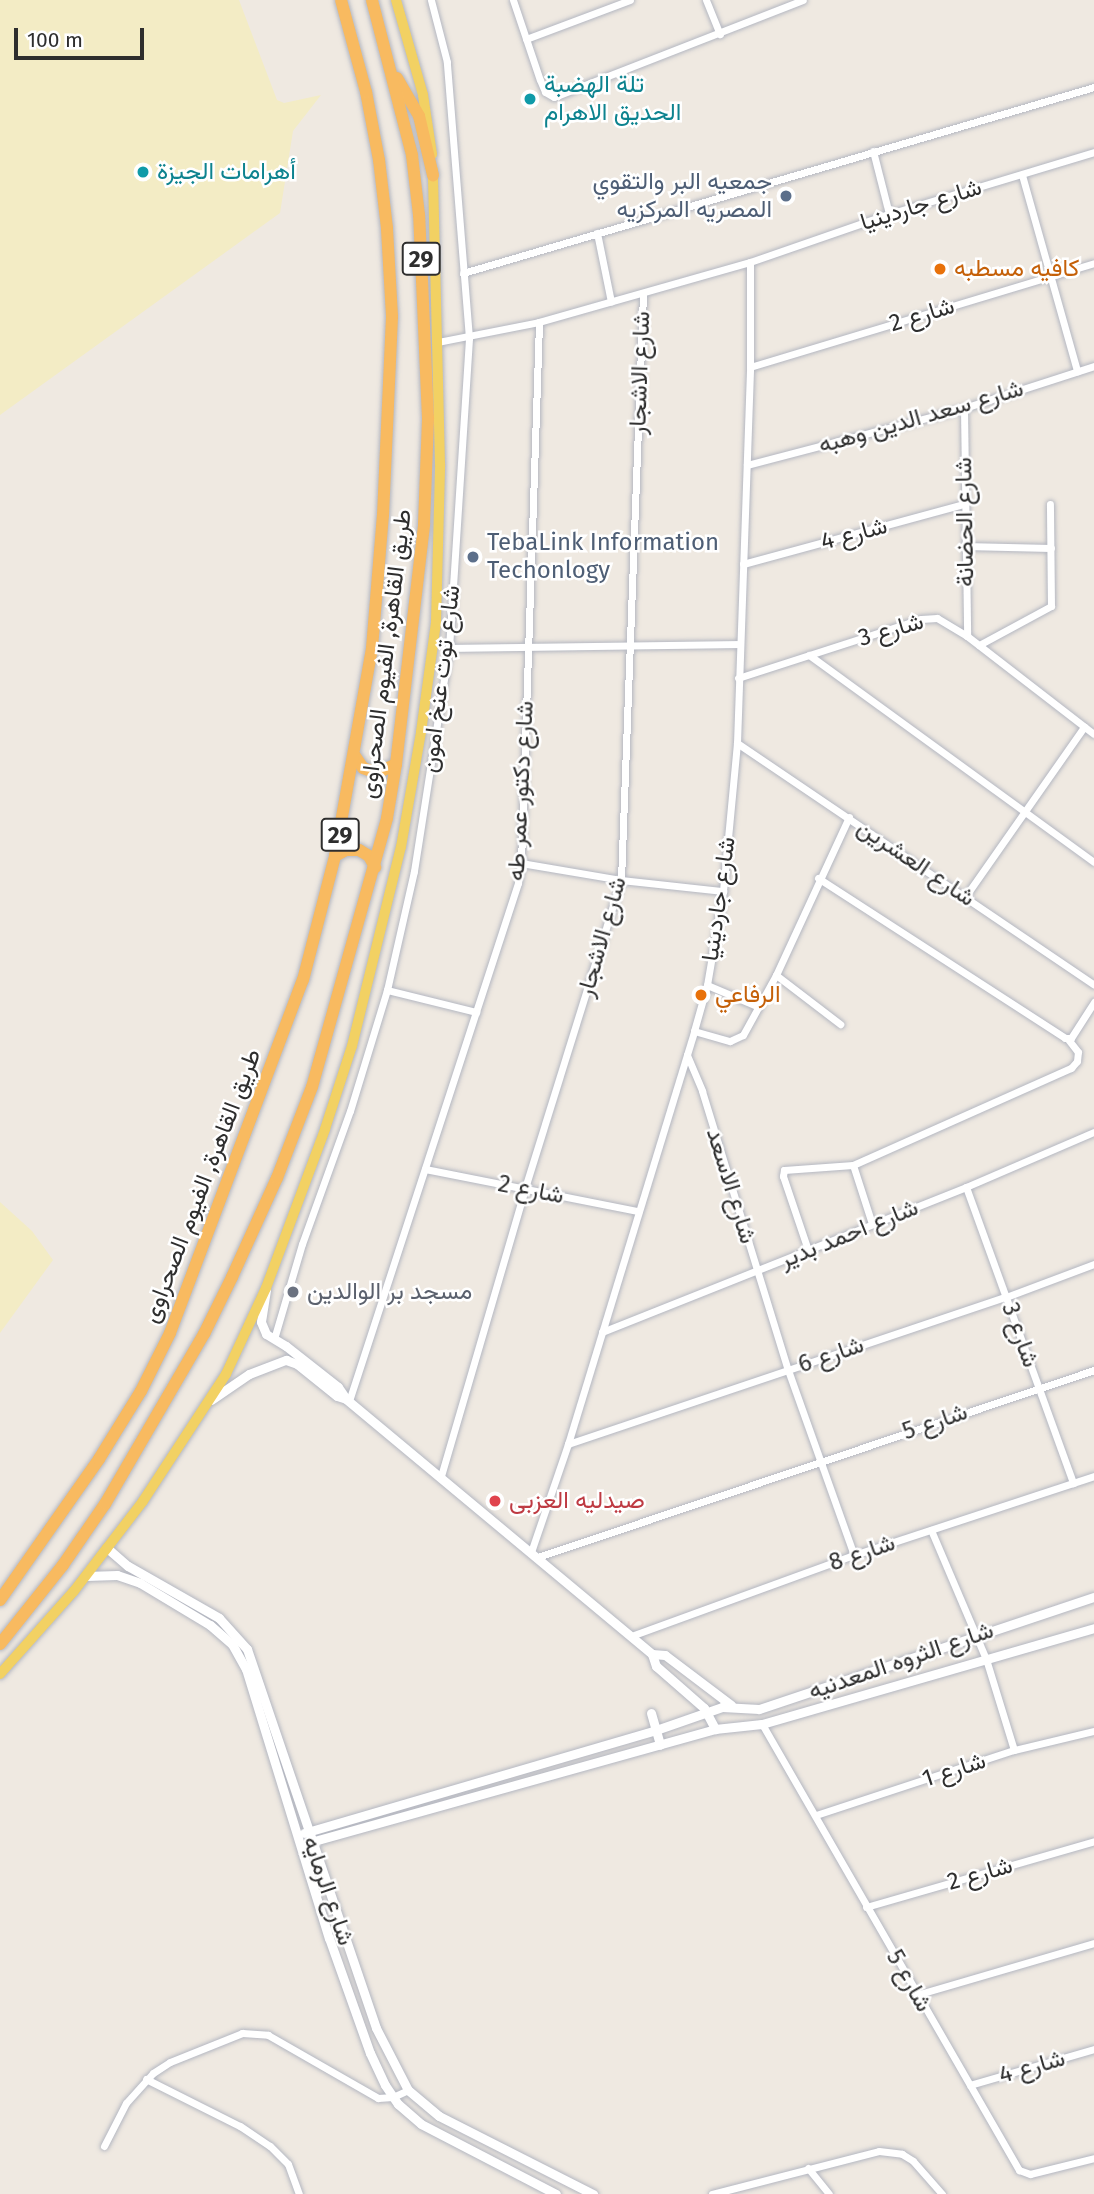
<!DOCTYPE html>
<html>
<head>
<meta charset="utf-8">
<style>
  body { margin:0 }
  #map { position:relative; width:1094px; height:2194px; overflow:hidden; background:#efe9e1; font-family:"Fira Sans",Vazirmatn,sans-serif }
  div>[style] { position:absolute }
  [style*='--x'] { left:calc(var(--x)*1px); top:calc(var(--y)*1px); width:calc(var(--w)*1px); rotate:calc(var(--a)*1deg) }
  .sand>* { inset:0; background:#f3ecc5 }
  .roads { filter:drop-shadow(0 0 2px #b4b7c1) drop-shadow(0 0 2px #b4b7c1) }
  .minor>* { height:7px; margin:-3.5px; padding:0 3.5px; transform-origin:3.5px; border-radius:3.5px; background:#fff }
  .tertiary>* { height:9px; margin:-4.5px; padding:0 4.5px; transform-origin:4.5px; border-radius:4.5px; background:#fff }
  .primary>* { height:10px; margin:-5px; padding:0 5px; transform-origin:5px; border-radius:5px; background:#f2d163 }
  .trunk>* { height:12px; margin:-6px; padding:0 6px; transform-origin:6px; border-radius:6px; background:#f8ba60 }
  .dots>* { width:19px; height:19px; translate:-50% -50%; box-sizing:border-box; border:4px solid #fff; border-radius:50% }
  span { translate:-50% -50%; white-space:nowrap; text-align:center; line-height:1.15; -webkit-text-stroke:5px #fff; paint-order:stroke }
  .shield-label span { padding:2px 5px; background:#fff; border:2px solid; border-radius:5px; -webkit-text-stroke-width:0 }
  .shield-label { font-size:23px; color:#2e2e2e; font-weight:700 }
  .culture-label { font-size:24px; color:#0d838f }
  .left { translate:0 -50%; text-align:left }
  .service-label { font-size:24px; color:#4e5e75 }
  .right { translate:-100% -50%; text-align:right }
  .street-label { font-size:24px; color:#2e2e2e }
  .food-label { font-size:24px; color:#c56008 }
  .worship-label { font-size:24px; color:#5b616d }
  .health-label { font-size:24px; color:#be3a42 }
  .scale { position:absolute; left:14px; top:28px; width:130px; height:32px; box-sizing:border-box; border:4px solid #2e2e2e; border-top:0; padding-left:9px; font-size:21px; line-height:24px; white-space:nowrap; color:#2e2e2e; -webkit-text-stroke:5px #fff; paint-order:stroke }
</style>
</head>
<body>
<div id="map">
  <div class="sand">
    <div style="clip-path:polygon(0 0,239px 0,277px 100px,284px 103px,321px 95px,293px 131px,280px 213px,0 415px)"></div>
    <div style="clip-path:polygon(0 1202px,32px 1231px,53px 1260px,0 1333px)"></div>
  </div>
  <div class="roads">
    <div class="minor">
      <div style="--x:513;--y:0;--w:84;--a:71.4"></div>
      <div style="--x:540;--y:80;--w:13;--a:67"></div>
      <div style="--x:545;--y:92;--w:10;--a:29"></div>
      <div style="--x:554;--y:97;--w:267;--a:-21.3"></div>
      <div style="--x:706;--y:0;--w:37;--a:68"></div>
      <div style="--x:526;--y:39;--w:111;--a:-20.6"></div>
      <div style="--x:873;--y:151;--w:65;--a:75.7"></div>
      <div style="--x:1022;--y:175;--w:204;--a:74.3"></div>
      <div style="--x:597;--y:233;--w:70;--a:78.5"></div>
      <div style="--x:463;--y:273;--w:658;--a:-16.42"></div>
      <div style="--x:438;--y:342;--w:103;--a:-11.2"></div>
      <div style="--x:539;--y:322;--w:219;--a:-15.9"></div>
      <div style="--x:750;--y:262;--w:147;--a:-19.1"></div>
      <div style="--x:889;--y:214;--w:214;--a:-16.8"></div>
      <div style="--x:750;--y:367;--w:359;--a:-16.8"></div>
      <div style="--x:964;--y:408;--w:228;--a:89.2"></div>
      <div style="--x:747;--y:465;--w:224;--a:-14.7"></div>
      <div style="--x:964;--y:408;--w:137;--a:-17.9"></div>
      <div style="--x:964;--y:546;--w:87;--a:1.3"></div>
      <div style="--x:743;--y:564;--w:229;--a:-15.2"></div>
      <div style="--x:979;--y:645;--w:82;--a:-28.4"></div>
      <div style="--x:1051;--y:606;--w:102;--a:-90.6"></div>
      <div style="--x:449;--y:648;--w:289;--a:-0.8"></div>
      <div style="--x:809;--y:655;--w:352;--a:36"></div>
      <div style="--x:738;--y:678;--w:192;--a:-17.9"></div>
      <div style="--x:921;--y:619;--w:16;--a:-4"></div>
      <div style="--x:937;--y:618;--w:35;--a:31"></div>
      <div style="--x:967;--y:636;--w:160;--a:37.7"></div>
      <div style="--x:737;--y:743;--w:431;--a:34.1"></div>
      <div style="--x:521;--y:863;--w:101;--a:9.6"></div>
      <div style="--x:621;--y:880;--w:103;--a:6.2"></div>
      <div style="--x:818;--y:878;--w:294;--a:32.9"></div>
      <div style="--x:1065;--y:1038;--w:6;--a:0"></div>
      <div style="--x:1071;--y:1038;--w:43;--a:-57.4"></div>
      <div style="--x:965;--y:897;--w:208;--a:-55"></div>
      <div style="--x:776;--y:975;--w:81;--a:37.4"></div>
      <div style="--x:707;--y:985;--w:56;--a:22.9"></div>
      <div style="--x:387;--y:990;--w:92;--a:13.9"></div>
      <div style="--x:694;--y:1031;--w:37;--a:16"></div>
      <div style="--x:730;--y:1041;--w:14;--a:-25"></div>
      <div style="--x:743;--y:1035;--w:68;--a:-61.2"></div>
      <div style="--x:776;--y:975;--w:174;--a:-65.2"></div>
      <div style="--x:687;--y:1055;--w:39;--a:67"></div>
      <div style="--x:702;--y:1091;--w:292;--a:72.9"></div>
      <div style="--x:788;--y:1370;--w:196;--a:70.4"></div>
      <div style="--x:853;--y:1165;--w:62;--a:72.1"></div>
      <div style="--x:425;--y:1169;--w:217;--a:11.2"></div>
      <div style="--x:966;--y:1187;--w:315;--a:70.1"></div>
      <div style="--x:808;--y:1250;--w:78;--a:-108.7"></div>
      <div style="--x:783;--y:1176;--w:6;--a:-81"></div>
      <div style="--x:784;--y:1170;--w:69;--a:-4.1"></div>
      <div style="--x:853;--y:1165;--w:239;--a:-24"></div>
      <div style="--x:1071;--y:1068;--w:9;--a:-49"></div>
      <div style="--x:1077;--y:1061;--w:9;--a:-84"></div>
      <div style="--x:1078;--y:1052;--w:16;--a:-128"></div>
      <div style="--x:602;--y:1332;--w:392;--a:-21.7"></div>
      <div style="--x:966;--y:1187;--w:139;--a:-23.3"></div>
      <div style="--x:274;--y:1339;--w:99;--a:-73.6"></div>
      <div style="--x:302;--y:1244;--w:141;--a:-70.2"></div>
      <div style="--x:350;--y:1111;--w:127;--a:-73"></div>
      <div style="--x:387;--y:990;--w:122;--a:-77.2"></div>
      <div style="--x:414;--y:871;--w:226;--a:-81.1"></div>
      <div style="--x:449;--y:648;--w:311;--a:-86.3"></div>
      <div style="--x:469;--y:338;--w:277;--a:-94.6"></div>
      <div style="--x:447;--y:62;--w:64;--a:-104.5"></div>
      <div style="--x:349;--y:1401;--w:545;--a:-71.93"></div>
      <div style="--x:518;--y:883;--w:20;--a:-81"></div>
      <div style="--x:521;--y:863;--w:541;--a:-88.09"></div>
      <div style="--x:568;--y:1444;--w:462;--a:-18.6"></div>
      <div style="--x:1006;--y:1297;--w:94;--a:-20.6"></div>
      <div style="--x:441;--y:1476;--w:300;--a:-73.7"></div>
      <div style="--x:525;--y:1188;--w:323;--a:-72.7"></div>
      <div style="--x:621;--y:880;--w:587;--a:-87.85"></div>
      <div style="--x:931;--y:1530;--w:140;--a:66.9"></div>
      <div style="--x:986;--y:1659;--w:95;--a:72.9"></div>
      <div style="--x:531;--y:1552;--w:114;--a:-71.1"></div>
      <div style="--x:568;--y:1444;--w:432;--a:-73"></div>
      <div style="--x:694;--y:1031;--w:48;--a:-74.2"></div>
      <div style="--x:707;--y:985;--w:95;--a:-80.3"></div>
      <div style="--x:723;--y:891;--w:149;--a:-84.6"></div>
      <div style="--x:737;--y:743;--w:376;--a:-88"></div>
      <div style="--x:750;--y:367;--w:105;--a:-90"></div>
      <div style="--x:538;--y:1557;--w:587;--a:-18.59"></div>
      <div style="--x:631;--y:1636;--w:237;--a:-20"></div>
      <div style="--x:854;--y:1555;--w:253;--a:-18.2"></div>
      <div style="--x:762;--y:1724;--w:515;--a:60.05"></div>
      <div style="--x:1019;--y:2170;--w:12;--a:20"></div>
      <div style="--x:1030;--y:2174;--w:66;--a:-14"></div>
      <div style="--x:816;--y:1815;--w:208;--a:-18.2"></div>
      <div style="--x:1014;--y:1750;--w:82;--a:-13.4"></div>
      <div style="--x:866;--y:1907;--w:237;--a:-16.1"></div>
      <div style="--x:916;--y:1995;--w:185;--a:-16.3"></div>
      <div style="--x:146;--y:2079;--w:105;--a:26.6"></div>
      <div style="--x:240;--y:2126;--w:36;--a:34"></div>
      <div style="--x:270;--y:2146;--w:25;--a:45"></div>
      <div style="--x:288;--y:2164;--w:32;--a:70"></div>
      <div style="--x:970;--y:2085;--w:129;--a:-16.2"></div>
      <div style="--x:104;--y:2146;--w:48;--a:-62.9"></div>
      <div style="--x:126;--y:2103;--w:40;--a:-48"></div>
      <div style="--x:153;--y:2073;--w:20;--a:-33"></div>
      <div style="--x:170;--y:2062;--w:78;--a:-21.9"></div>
      <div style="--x:242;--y:2033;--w:26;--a:4"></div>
      <div style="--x:268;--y:2035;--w:127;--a:29.8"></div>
      <div style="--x:378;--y:2098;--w:15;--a:-4"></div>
      <div style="--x:393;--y:2097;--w:17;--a:-25"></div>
      <div style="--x:808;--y:2168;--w:33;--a:51"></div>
      <div style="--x:712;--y:2194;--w:172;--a:-14.4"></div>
      <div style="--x:879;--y:2151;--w:23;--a:7"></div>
      <div style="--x:902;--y:2154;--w:13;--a:32"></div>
      <div style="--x:913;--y:2161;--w:44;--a:48.7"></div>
    </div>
    <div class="tertiary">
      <div style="--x:266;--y:1290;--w:32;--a:99"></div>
      <div style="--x:261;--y:1322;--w:13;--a:67"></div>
      <div style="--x:266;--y:1334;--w:23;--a:31"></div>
      <div style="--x:286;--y:1346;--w:66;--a:38.3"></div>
      <div style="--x:338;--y:1387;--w:14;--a:56"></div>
      <div style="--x:346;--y:1399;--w:398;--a:39.8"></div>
      <div style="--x:652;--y:1654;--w:13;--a:72"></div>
      <div style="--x:656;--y:1666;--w:64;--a:41.2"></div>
      <div style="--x:704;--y:1708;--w:24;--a:62"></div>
      <div style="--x:211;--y:1400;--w:46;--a:-34.4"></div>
      <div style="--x:249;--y:1374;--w:40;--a:-21"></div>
      <div style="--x:286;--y:1360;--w:12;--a:20"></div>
      <div style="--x:297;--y:1364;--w:51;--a:38.7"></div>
      <div style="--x:337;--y:1396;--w:9;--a:18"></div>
      <div style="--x:107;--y:1548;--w:28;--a:41"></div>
      <div style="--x:128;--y:1566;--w:105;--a:29.7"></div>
      <div style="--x:219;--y:1618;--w:42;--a:47.9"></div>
      <div style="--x:247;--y:1649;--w:400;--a:71.2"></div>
      <div style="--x:376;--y:2028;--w:70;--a:62.7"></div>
      <div style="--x:408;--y:2090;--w:40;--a:40"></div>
      <div style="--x:439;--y:2116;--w:173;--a:26.9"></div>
      <div style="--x:86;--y:1576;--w:31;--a:-2"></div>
      <div style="--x:117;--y:1575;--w:24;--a:19"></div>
      <div style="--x:140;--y:1583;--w:82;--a:31"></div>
      <div style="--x:210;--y:1625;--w:29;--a:41"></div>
      <div style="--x:232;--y:1644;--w:29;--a:61"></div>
      <div style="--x:246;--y:1669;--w:282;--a:72.9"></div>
      <div style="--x:329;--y:1938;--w:122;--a:70.4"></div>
      <div style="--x:370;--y:2053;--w:35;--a:65"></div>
      <div style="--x:385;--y:2085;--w:23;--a:56"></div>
      <div style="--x:398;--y:2104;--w:30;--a:41"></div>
      <div style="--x:421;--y:2124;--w:152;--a:27.4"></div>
      <div style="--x:652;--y:1654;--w:13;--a:4"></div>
      <div style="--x:665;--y:1655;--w:83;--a:37.1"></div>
      <div style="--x:651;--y:1713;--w:33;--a:74"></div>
      <div style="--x:304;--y:1833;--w:367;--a:-16.3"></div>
      <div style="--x:656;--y:1730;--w:70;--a:-19.2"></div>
      <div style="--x:722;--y:1707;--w:37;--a:3"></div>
      <div style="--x:759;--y:1709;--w:353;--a:-18.5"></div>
      <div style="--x:307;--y:1843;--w:424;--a:-15.6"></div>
      <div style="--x:715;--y:1729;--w:47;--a:-6.1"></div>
      <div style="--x:762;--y:1724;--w:346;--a:-16.1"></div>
    </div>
    <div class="primary">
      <div style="--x:396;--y:0;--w:99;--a:74.1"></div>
      <div style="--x:423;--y:95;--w:60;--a:81.3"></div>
      <div style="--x:0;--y:1674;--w:111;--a:-48.3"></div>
      <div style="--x:74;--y:1591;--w:54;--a:-52.5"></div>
      <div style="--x:107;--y:1548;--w:59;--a:-52.5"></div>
      <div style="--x:143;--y:1501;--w:152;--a:-56.8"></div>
      <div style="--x:226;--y:1374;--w:95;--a:-65.1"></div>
      <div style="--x:266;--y:1288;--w:170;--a:-69.6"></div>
      <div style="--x:325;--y:1129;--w:87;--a:-72"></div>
      <div style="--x:352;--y:1046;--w:205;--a:-76.2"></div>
      <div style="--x:401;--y:847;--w:117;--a:-80.1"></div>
      <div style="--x:421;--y:732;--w:111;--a:-82.2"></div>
      <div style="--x:436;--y:622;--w:158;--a:-88.5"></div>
      <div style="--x:440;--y:464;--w:294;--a:-91.4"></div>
    </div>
    <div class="trunk">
      <div style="--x:397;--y:78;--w:44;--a:59.9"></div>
      <div style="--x:419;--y:116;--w:61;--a:76.7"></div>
      <div style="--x:355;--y:756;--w:14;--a:56"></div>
      <div style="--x:363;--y:768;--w:15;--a:20"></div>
      <div style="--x:377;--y:773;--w:21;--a:-25"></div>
      <div style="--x:335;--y:856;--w:13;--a:-29"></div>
      <div style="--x:346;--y:850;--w:13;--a:0"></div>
      <div style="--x:359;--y:850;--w:12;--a:31"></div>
      <div style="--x:369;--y:856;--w:13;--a:61"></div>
      <div style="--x:0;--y:1600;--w:172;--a:-54.9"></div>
      <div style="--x:99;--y:1459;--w:80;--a:-58.3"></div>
      <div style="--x:141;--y:1391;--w:65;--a:-63.4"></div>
      <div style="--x:170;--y:1333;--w:377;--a:-69.4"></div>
      <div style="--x:303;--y:980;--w:128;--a:-75.5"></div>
      <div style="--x:335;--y:856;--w:211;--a:-79.9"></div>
      <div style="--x:372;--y:648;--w:133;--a:-85.3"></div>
      <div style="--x:383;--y:515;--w:199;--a:-87.4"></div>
      <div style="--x:392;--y:316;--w:88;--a:-93.3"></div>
      <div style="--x:387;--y:228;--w:68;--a:-96.7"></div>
      <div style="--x:379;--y:160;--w:69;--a:-100.8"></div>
      <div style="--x:366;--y:92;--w:95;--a:-105.2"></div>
      <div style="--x:0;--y:1644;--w:101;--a:-51.4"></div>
      <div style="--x:63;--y:1565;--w:74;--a:-55.5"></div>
      <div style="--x:105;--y:1504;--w:197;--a:-59.8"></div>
      <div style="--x:204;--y:1334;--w:64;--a:-63.8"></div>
      <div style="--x:232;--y:1277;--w:109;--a:-65.6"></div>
      <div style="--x:277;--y:1178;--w:97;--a:-69"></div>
      <div style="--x:312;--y:1087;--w:279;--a:-74.4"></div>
      <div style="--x:387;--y:818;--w:55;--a:-80.5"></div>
      <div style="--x:396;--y:764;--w:242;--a:-83.3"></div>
      <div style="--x:424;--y:524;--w:106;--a:-87.8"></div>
      <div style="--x:428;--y:418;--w:203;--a:-92.5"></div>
      <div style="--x:419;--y:215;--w:60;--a:-96.7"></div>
      <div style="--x:412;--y:155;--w:160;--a:-104.5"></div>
    </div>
  </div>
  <div class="dots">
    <div style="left:530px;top:99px;background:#0f9aa8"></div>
    <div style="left:143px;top:172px;background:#0f9aa8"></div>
    <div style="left:786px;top:196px;background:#5c6f8a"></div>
    <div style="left:940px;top:269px;background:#e8710a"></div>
    <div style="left:473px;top:557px;background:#5c6f8a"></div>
    <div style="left:701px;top:995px;background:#e8710a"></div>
    <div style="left:293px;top:1292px;background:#6b7280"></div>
    <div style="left:495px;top:1501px;background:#e0444e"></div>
  </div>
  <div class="shield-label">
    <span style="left:421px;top:259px">29</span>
    <span style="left:340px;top:835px">29</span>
  </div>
  <div class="culture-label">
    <span class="left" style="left:544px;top:99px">تلة الهضبة<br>الحديق الاهرام</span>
    <span class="left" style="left:157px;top:172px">أهرامات الجيزة</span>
  </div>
  <div class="service-label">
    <span class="right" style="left:772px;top:196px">جمعيه البر والتقوي<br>المصريه المركزيه</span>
    <span class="left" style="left:487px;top:557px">TebaLink Information<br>Techonlogy</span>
  </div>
  <div class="street-label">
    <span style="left:921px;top:205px;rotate:-17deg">شارع جاردينيا</span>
    <span style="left:922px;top:315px;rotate:-17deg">شارع 2</span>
    <span style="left:640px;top:373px;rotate:-88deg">شارع الاشجار</span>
    <span style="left:921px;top:417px;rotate:-16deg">شارع سعد الدين وهبه</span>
    <span style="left:965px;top:522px;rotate:-91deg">شارع الحضانة</span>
    <span style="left:854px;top:534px;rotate:-15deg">شارع 4</span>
    <span style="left:891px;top:630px;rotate:-16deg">شارع 3</span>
    <span style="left:386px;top:654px;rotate:-83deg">طريق القاهرة, الفيوم الصحراوى</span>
    <span style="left:441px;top:679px;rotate:-83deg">شارع توت عنخ امون</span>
    <span style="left:521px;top:791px;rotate:-87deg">شارع دكتور عمر طه</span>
    <span style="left:916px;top:863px;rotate:34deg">شارع العشرين</span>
    <span style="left:719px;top:899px;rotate:-82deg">شارع جاردينيا</span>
    <span style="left:602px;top:937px;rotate:-74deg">شارع الاشجار</span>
    <span style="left:202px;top:1186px;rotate:-69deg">طريق القاهرة, الفيوم الصحراوى</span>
    <span style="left:731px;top:1186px;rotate:73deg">شارع الاسعد</span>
    <span style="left:531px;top:1190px;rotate:11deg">شارع 2</span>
    <span style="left:849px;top:1234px;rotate:-22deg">شارع احمد بدير</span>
    <span style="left:1020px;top:1335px;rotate:70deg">شارع 3</span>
    <span style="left:831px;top:1355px;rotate:-19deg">شارع 6</span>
    <span style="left:935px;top:1422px;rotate:-19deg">شارع 5</span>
    <span style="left:862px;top:1553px;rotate:-19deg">شارع 8</span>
    <span style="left:901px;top:1661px;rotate:-19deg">شارع الثروه المعدنيه</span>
    <span style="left:954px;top:1770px;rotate:-18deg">شارع 1</span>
    <span style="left:980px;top:1874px;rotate:-16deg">شارع 2</span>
    <span style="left:328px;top:1891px;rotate:71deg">شارع الرمايه</span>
    <span style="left:909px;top:1981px;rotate:60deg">شارع 5</span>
    <span style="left:1032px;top:2067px;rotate:-16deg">شارع 4</span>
  </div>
  <div class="food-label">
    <span class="left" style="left:954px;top:269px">كافيه مسطبه</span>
    <span class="left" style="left:715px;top:995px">الرفاعي</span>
  </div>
  <div class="worship-label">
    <span class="left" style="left:307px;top:1292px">مسجد بر الوالدين</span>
  </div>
  <div class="health-label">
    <span class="left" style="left:509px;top:1501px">صيدليه العزبى</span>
  </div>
  <div class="scale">100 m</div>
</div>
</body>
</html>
